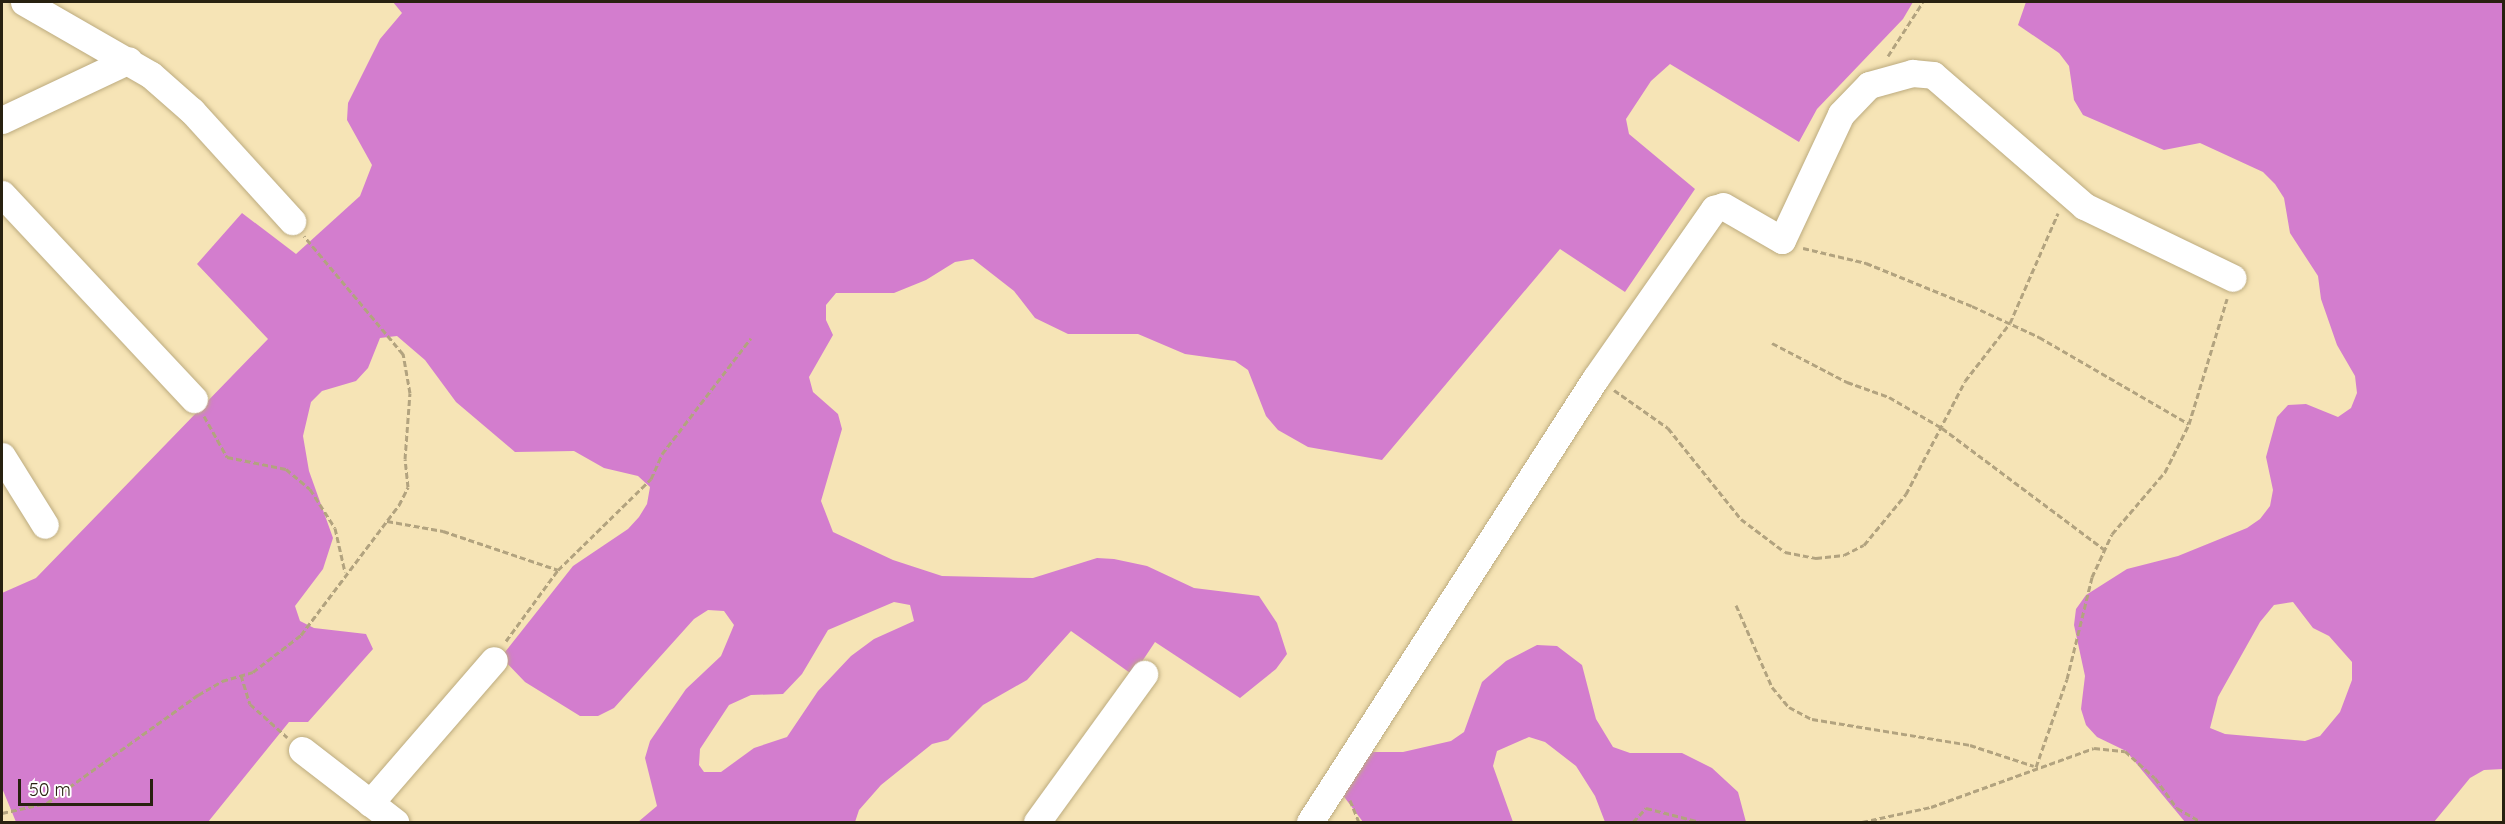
<!DOCTYPE html>
<html>
<head>
<meta charset="utf-8">
<style>
  body { margin:0 }
  #map { position:relative; width:2505px; height:824px; overflow:hidden; background:#f6e4b6; font-family:Quicksand,sans-serif }
  div>[style] { position:absolute }
  [style*='--x'] { left:calc(var(--x)*1px); top:calc(var(--y)*1px); width:calc(var(--w)*1px); rotate:calc(var(--a)*1deg) }
  .forest>* { inset:0; background:#d37dce }
  .path>* { height:3px; margin-top:-1.5px; transform-origin:0; background:repeating-linear-gradient(90deg,#b2a37f 0 6px,transparent 0 9px) }
  .roads { filter:drop-shadow(0 0 2px #bcab7f) drop-shadow(0 0 2px #bcab7f) }
  .minor>* { height:27px; margin:-13.5px; padding:0 13.5px; transform-origin:13.5px; border-radius:13.5px; background:#fff }
  span { translate:-50% -50%; white-space:nowrap; text-align:center; line-height:1.15; -webkit-text-stroke:6px #fff; paint-order:stroke }
  .frame { position:absolute; inset:0; border:3px solid #282110; pointer-events:none }
  .scale { position:absolute; left:18px; top:779px; width:135px; height:27px; box-sizing:border-box; border:3px solid #282110; border-top:0; padding-left:8px; font-size:18px; line-height:21px; white-space:nowrap; color:#282110; -webkit-text-stroke:4px #fff; paint-order:stroke }
</style>
</head>
<body>
<div id="map">
  <div class="forest">
    <div style="clip-path:polygon(evenodd,393px 2px,1913px 2px,1903px 19px,1817px 109px,1799px 142px,1670px 64px,1651px 81px,1626px 119px,1629px 134px,1695px 189px,1625px 292px,1560px 249px,1382px 460px,1308px 447px,1278px 430px,1266px 416px,1248px 370px,1235px 361px,1185px 354px,1138px 334px,1068px 334px,1035px 318px,1014px 291px,973px 259px,955px 262px,926px 280px,894px 293px,836px 293px,826px 305px,826px 320px,833px 335px,809px 377px,813px 392px,838px 414px,842px 429px,821px 501px,833px 532px,893px 560px,942px 576px,1033px 578px,1097px 558px,1114px 559px,1147px 566px,1194px 588px,1259px 596px,1277px 623px,1287px 654px,1276px 669px,1240px 698px,1155px 642px,1133px 675px,1071px 631px,1027px 680px,983px 705px,948px 740px,932px 744px,881px 785px,859px 810px,855px 822px,638px 822px,657px 806px,645px 758px,650px 741px,686px 689px,721px 656px,734px 625px,724px 611px,708px 610px,694px 619px,614px 708px,598px 716px,580px 716px,525px 682px,501px 657px,573px 566px,628px 529px,639px 517px,647px 504px,650px 487px,638px 476px,604px 468px,574px 451px,515px 452px,456px 402px,425px 360px,397px 336px,380px 338px,368px 368px,356px 381px,322px 391px,311px 402px,303px 436px,309px 471px,333px 538px,323px 569px,295px 606px,300px 621px,314px 628px,366px 634px,373px 649px,308px 722px,289px 722px,208px 822px,16px 822px,2px 788px,2px 593px,36px 578px,268px 339px,197px 264px,242px 213px,296px 254px,360px 196px,372px 165px,347px 120px,348px 103px,380px 39px,402px 13px,393px 2px,894px 602px,910px 605px,914px 621px,874px 639px,851px 656px,818px 691px,787px 737px,754px 748px,721px 772px,704px 772px,699px 765px,700px 749px,729px 705px,751px 695px,783px 694px,802px 674px,828px 630px,894px 602px)"></div>
    <div style="clip-path:polygon(evenodd,2026px 2px,2503px 2px,2503px 769px,2484px 770px,2470px 778px,2434px 822px,2185px 822px,2126px 751px,2097px 737px,2086px 725px,2081px 709px,2085px 676px,2074px 625px,2076px 609px,2086px 595px,2127px 569px,2178px 556px,2247px 528px,2260px 519px,2270px 506px,2273px 490px,2266px 457px,2277px 417px,2288px 405px,2306px 404px,2338px 417px,2351px 408px,2357px 393px,2355px 376px,2337px 345px,2321px 299px,2318px 276px,2290px 233px,2284px 198px,2275px 184px,2263px 172px,2200px 143px,2164px 150px,2083px 115px,2074px 100px,2069px 66px,2059px 53px,2018px 25px,2026px 2px,2293px 602px,2313px 628px,2329px 636px,2352px 662px,2352px 680px,2340px 712px,2320px 736px,2305px 741px,2225px 734px,2210px 728px,2218px 697px,2260px 622px,2274px 605px,2293px 602px)"></div>
    <div style="clip-path:polygon(1537px 645px,1557px 646px,1582px 665px,1596px 719px,1613px 747px,1630px 753px,1682px 753px,1712px 768px,1738px 792px,1746px 822px,1605px 822px,1595px 796px,1576px 766px,1545px 742px,1529px 737px,1497px 751px,1493px 766px,1513px 822px,1363px 822px,1342px 794px,1367px 752px,1403px 752px,1451px 741px,1464px 732px,1482px 682px,1506px 661px)"></div>
  </div>
  <div class="path">
    <div style="--x:1888;--y:56;--w:64;--a:-57.1"></div>
    <div style="--x:1803;--y:248;--w:65;--a:13.4"></div>
    <div style="--x:1866;--y:263;--w:114;--a:22.1"></div>
    <div style="--x:1972;--y:306;--w:74;--a:24.8"></div>
    <div style="--x:2039;--y:337;--w:173;--a:30.1"></div>
    <div style="--x:1772;--y:343;--w:85;--a:27.5"></div>
    <div style="--x:1847;--y:382;--w:45;--a:19.7"></div>
    <div style="--x:1889;--y:397;--w:61;--a:30.3"></div>
    <div style="--x:1942;--y:428;--w:204;--a:36.8"></div>
    <div style="--x:1614;--y:390;--w:66;--a:35.1"></div>
    <div style="--x:1668;--y:428;--w:117;--a:51.3"></div>
    <div style="--x:1741;--y:519;--w:55;--a:36.9"></div>
    <div style="--x:1785;--y:552;--w:32;--a:11"></div>
    <div style="--x:1816;--y:558;--w:28;--a:-6"></div>
    <div style="--x:1844;--y:555;--w:22;--a:-27"></div>
    <div style="--x:1864;--y:545;--w:66;--a:-50.5"></div>
    <div style="--x:1906;--y:494;--w:127;--a:-62.4"></div>
    <div style="--x:1965;--y:381;--w:73;--a:-52.2"></div>
    <div style="--x:2010;--y:323;--w:120;--a:-66.4"></div>
    <div style="--x:204;--y:416;--w:47;--a:60.7"></div>
    <div style="--x:227;--y:457;--w:60;--a:11.5"></div>
    <div style="--x:286;--y:469;--w:31;--a:40"></div>
    <div style="--x:310;--y:489;--w:46;--a:57.3"></div>
    <div style="--x:335;--y:528;--w:45;--a:77.2"></div>
    <div style="--x:387;--y:521;--w:57;--a:10.1"></div>
    <div style="--x:443;--y:531;--w:121;--a:18.7"></div>
    <div style="--x:1736;--y:605;--w:90;--a:66.3"></div>
    <div style="--x:1772;--y:687;--w:26;--a:50"></div>
    <div style="--x:1789;--y:707;--w:26;--a:28"></div>
    <div style="--x:1812;--y:719;--w:160;--a:9.3"></div>
    <div style="--x:1970;--y:745;--w:67;--a:18.2"></div>
    <div style="--x:506;--y:641;--w:88;--a:-53.8"></div>
    <div style="--x:558;--y:570;--w:130;--a:-44.4"></div>
    <div style="--x:651;--y:479;--w:27;--a:-66"></div>
    <div style="--x:662;--y:454;--w:146;--a:-52.5"></div>
    <div style="--x:241;--y:675;--w:30;--a:73"></div>
    <div style="--x:250;--y:704;--w:50;--a:41.7"></div>
    <div style="--x:2036;--y:767;--w:93;--a:-70.6"></div>
    <div style="--x:2067;--y:679;--w:105;--a:-76.2"></div>
    <div style="--x:2092;--y:577;--w:47;--a:-65.1"></div>
    <div style="--x:2112;--y:534;--w:82;--a:-49.5"></div>
    <div style="--x:2165;--y:472;--w:54;--a:-63.4"></div>
    <div style="--x:2189;--y:424;--w:131;--a:-73.1"></div>
    <div style="--x:1350;--y:800;--w:24;--a:68"></div>
    <div style="--x:2;--y:813;--w:46;--a:-12.5"></div>
    <div style="--x:47;--y:803;--w:186;--a:-35.6"></div>
    <div style="--x:198;--y:695;--w:28;--a:-30"></div>
    <div style="--x:222;--y:681;--w:32;--a:-16"></div>
    <div style="--x:253;--y:672;--w:61;--a:-37.6"></div>
    <div style="--x:301;--y:635;--w:163;--a:-53"></div>
    <div style="--x:399;--y:505;--w:20;--a:-63"></div>
    <div style="--x:408;--y:487;--w:28;--a:-96"></div>
    <div style="--x:405;--y:459;--w:66;--a:-85.7"></div>
    <div style="--x:410;--y:393;--w:40;--a:-100"></div>
    <div style="--x:403;--y:354;--w:154;--a:-130"></div>
    <div style="--x:1633;--y:822;--w:19;--a:-47"></div>
    <div style="--x:1646;--y:808;--w:56;--a:14.5"></div>
    <div style="--x:1862;--y:822;--w:71;--a:-12.3"></div>
    <div style="--x:1931;--y:807;--w:173;--a:-19.9"></div>
    <div style="--x:2094;--y:748;--w:31;--a:6"></div>
    <div style="--x:2125;--y:751;--w:40;--a:42"></div>
    <div style="--x:2155;--y:778;--w:37;--a:54"></div>
    <div style="--x:2177;--y:808;--w:28;--a:30"></div>
  </div>
  <div class="roads">
    <div class="minor">
      <div style="--x:24;--y:2;--w:146;--a:29.9"></div>
      <div style="--x:151;--y:75;--w:55;--a:41.3"></div>
      <div style="--x:192;--y:111;--w:149;--a:47.7"></div>
      <div style="--x:2;--y:120;--w:140;--a:-25.3"></div>
      <div style="--x:2;--y:194;--w:281;--a:46.9"></div>
      <div style="--x:2;--y:456;--w:81;--a:58.1"></div>
      <div style="--x:302;--y:750;--w:118;--a:37.7"></div>
      <div style="--x:370;--y:803;--w:189;--a:-49.1"></div>
      <div style="--x:1037;--y:822;--w:183;--a:-54.1"></div>
      <div style="--x:1310;--y:822;--w:527;--a:-57.25"></div>
      <div style="--x:1595;--y:379;--w:208;--a:-55"></div>
      <div style="--x:1714;--y:209;--w:9;--a:-18"></div>
      <div style="--x:1723;--y:206;--w:68;--a:30"></div>
      <div style="--x:1782;--y:240;--w:139;--a:-64.9"></div>
      <div style="--x:1841;--y:114;--w:40;--a:-46"></div>
      <div style="--x:1869;--y:85;--w:45;--a:-15.6"></div>
      <div style="--x:1912;--y:73;--w:21;--a:5"></div>
      <div style="--x:1933;--y:75;--w:200;--a:40.9"></div>
      <div style="--x:2084;--y:206;--w:165;--a:25.8"></div>
    </div>
  </div>
  <div class="frame"></div>
  <div class="scale">50 m</div>
</div>
</body>
</html>
